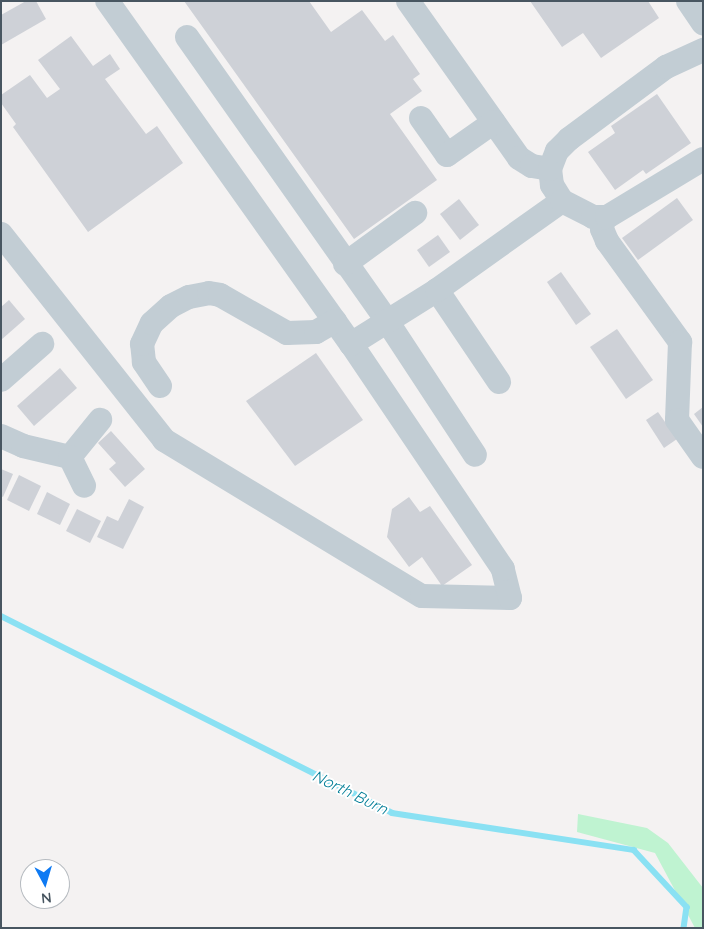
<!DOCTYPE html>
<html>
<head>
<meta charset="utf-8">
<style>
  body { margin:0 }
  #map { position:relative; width:704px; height:929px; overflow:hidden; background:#f4f2f2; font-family:Quicksand,sans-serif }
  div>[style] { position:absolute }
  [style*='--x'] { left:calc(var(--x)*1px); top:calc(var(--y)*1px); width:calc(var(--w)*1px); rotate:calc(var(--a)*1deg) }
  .green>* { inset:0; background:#bff3d1 }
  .stream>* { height:5.5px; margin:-2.75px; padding:0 2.75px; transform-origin:2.75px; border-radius:2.75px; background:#8ae1f3 }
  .building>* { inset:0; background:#ced1d7 }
  .minor>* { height:24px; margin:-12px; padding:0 12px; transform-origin:12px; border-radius:12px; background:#c2cdd4 }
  span { translate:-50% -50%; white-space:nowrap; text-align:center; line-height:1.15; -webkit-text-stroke:4px #fff; paint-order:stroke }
  .water-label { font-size:16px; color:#057f98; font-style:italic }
  .frame { position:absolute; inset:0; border:2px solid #485661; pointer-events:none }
  .north { position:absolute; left:20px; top:859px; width:50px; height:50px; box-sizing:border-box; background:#fff; border:1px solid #b6bbc0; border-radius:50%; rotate:174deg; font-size:14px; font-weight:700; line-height:20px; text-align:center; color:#485661 }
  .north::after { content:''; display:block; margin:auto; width:18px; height:22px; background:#0e7af3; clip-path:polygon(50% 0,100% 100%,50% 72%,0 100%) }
</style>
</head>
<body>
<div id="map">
  <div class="green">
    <div style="clip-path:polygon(578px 814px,647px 828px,668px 843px,703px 888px,703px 928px,695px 928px,655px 853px,577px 832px)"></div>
  </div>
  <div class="stream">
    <div style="--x:1;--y:616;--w:438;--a:26.7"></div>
    <div style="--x:392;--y:813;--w:245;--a:8.7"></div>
    <div style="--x:634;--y:850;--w:78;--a:47.1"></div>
    <div style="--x:687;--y:907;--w:21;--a:98"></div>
  </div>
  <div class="building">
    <div style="clip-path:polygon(26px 1px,36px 1px,46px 19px,1px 45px,1px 15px)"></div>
    <div style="clip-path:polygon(184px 1px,309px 1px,331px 32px,362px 10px,385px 41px,393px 35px,420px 74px,413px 79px,422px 91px,390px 114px,437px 180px,354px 239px)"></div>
    <div style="clip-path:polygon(530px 1px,648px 1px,659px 18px,601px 58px,583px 33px,562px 47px)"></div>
    <div style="clip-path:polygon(71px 36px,93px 66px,110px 54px,120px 69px,105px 79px,146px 134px,157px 126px,183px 163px,88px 232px,13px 127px,16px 124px,1px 103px,1px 95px,30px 75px,47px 98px,60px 89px,38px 60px)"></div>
    <div style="clip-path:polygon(657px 94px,691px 143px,646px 174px,643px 170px,615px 190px,588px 152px,615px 133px,611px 126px)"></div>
    <div style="clip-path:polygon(677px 198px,693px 220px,638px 260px,622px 238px)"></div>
    <div style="clip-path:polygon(459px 199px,479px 225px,460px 240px,440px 214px)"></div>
    <div style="clip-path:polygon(438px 235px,450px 252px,429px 267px,417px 250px)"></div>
    <div style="clip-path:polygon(561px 272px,591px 314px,576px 325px,547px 282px)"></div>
    <div style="clip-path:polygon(9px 300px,25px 319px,1px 340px,1px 307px)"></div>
    <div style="clip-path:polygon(617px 329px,653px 380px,626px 399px,590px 347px)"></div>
    <div style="clip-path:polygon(316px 353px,363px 420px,295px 466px,246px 401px)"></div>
    <div style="clip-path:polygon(60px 368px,77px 388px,34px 426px,17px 406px)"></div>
    <div style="clip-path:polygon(703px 407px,703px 427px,694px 414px)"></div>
    <div style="clip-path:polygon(658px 412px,677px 439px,664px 448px,646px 420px)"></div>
    <div style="clip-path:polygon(111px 431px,145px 469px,125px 487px,109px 469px,116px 463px,98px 443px)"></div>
    <div style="clip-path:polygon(1px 469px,13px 474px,3px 497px,1px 496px)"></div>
    <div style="clip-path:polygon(19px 475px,41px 486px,29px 511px,7px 500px)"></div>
    <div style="clip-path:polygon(47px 492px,70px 504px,60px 525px,37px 514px)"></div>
    <div style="clip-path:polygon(409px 497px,420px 512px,430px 506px,472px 565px,442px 586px,422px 557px,409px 567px,387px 537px,392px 509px)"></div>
    <div style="clip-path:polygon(129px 499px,144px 507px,123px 549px,97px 537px,107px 516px,118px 521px)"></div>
    <div style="clip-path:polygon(77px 509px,101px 521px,90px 543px,66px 531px)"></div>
  </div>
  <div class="minor">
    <div style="--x:408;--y:1;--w:192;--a:54.7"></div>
    <div style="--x:519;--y:158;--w:15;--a:32"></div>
    <div style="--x:532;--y:166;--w:18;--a:9"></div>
    <div style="--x:688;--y:1;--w:27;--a:56"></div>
    <div style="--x:187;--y:37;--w:347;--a:54.8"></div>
    <div style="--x:387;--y:321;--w:160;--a:56.7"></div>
    <div style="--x:421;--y:118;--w:45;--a:54.9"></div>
    <div style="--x:447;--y:155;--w:57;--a:-35.1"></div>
    <div style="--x:562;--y:201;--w:19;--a:-122"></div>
    <div style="--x:552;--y:185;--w:16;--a:-97"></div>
    <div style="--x:550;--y:169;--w:19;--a:-69"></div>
    <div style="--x:557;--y:151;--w:17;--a:-45"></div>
    <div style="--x:569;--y:139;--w:121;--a:-36.6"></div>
    <div style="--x:666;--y:67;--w:41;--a:-24.7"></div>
    <div style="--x:603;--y:218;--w:11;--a:95"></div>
    <div style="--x:602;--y:229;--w:13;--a:67"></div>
    <div style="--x:607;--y:241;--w:125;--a:54.1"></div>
    <div style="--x:680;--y:342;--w:78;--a:92.2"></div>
    <div style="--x:677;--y:420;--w:45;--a:54.9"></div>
    <div style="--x:1;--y:234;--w:263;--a:51.6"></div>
    <div style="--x:164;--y:440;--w:301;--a:31.2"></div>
    <div style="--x:422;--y:596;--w:88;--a:1.3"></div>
    <div style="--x:510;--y:598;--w:30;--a:-104"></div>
    <div style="--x:503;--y:569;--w:272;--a:-124"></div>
    <div style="--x:351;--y:344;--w:421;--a:-125.4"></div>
    <div style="--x:345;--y:264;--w:87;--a:-36.1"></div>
    <div style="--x:437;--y:290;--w:111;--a:56"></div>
    <div style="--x:351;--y:344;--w:102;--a:-32.1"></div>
    <div style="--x:437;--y:290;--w:153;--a:-35.5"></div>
    <div style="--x:562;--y:201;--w:35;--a:27"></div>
    <div style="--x:593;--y:217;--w:14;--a:0"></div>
    <div style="--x:607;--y:217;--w:112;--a:-31.1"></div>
    <div style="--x:1;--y:380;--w:55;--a:-41.3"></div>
    <div style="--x:160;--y:386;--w:29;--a:-124"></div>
    <div style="--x:144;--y:362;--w:18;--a:-96"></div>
    <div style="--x:142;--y:344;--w:23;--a:-65"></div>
    <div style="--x:152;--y:323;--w:25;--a:-42"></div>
    <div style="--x:171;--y:306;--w:20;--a:-27"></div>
    <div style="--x:189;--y:297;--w:20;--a:-11"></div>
    <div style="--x:209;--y:293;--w:11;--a:10"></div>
    <div style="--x:220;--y:295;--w:77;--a:29.6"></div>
    <div style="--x:287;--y:333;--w:29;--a:-2"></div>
    <div style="--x:316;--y:332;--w:22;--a:-30"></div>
    <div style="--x:1;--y:436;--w:24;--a:24"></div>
    <div style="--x:23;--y:446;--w:48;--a:13.2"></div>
    <div style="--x:70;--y:457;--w:48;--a:-51"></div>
    <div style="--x:70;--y:457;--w:32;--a:64"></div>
  </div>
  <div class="water-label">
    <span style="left:350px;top:792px;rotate:26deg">North Burn</span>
  </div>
  <div class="frame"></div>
  <div class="north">N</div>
</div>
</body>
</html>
